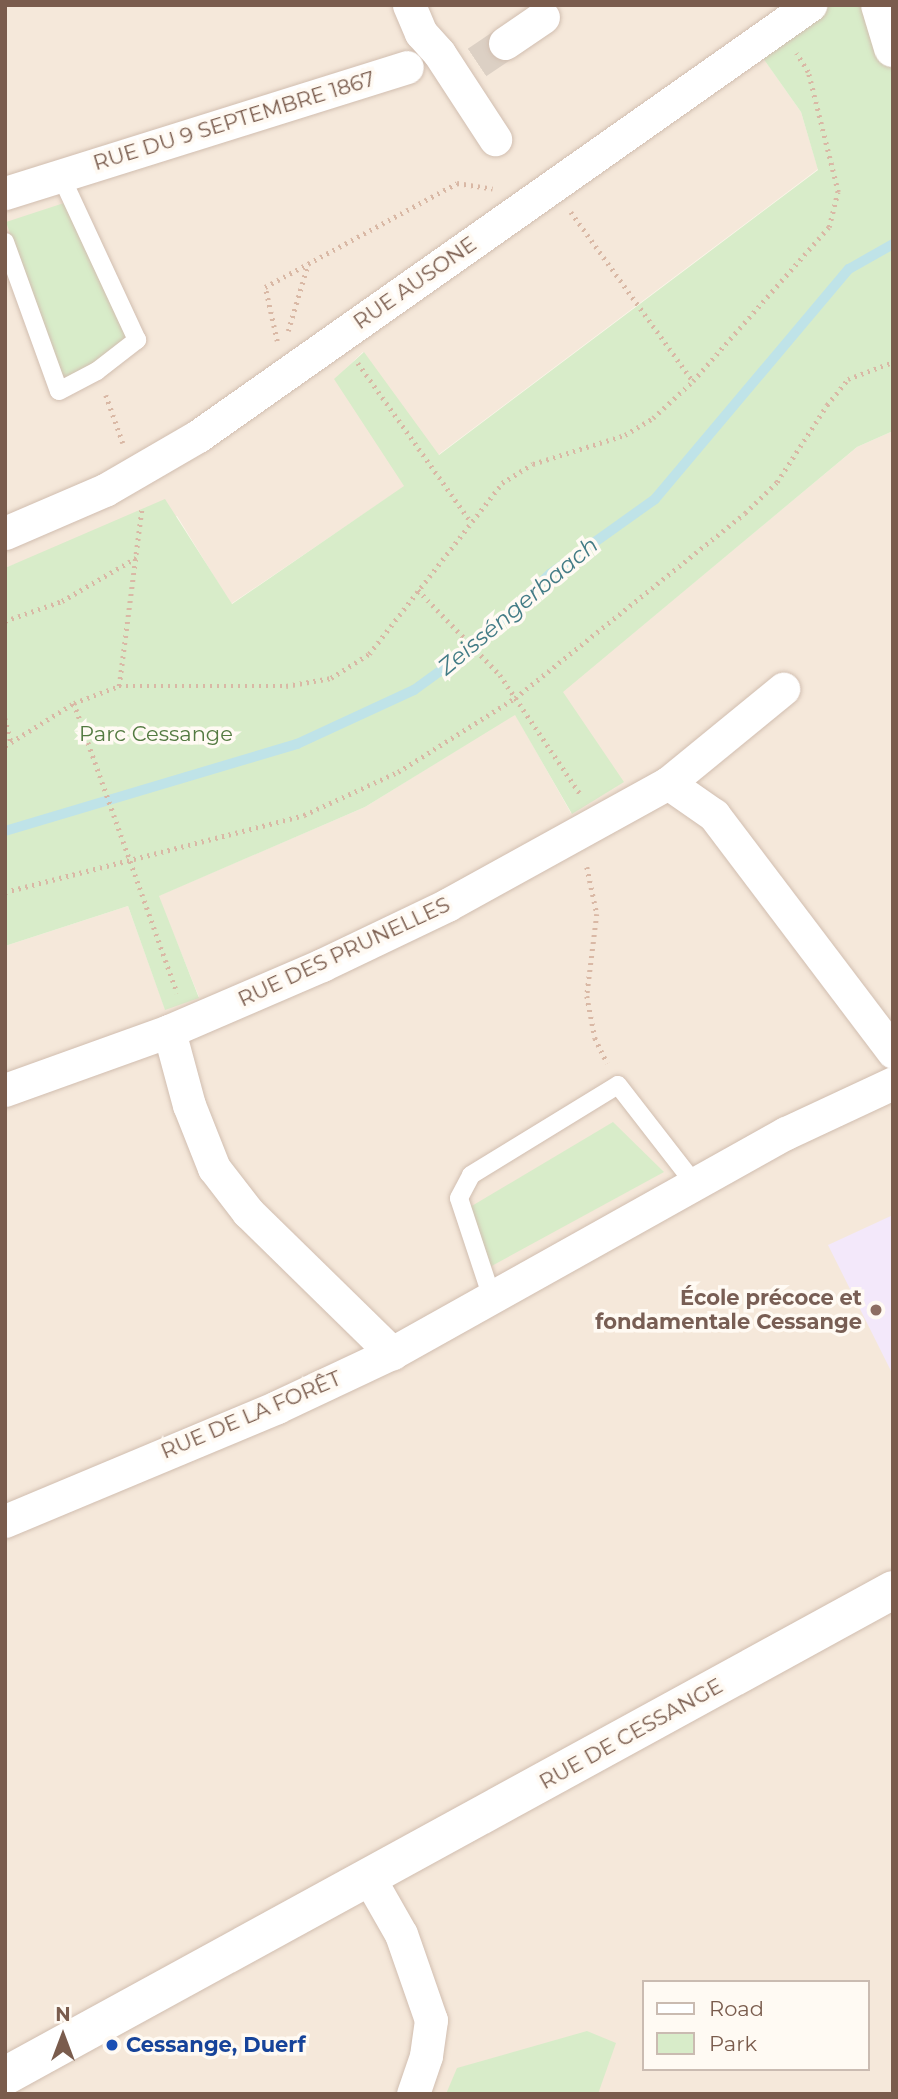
<!DOCTYPE html>
<html>
<head>
<meta charset="utf-8">
<style>
  body { margin:0 }
  #map { position:relative; width:898px; height:2099px; overflow:hidden; background:#fdf6ec; font-family:Montserrat,sans-serif }
  div>[style] { position:absolute }
  [style*='--x'] { left:calc(var(--x)*1px); top:calc(var(--y)*1px); width:calc(var(--w)*1px); rotate:calc(var(--a)*1deg) }
  .residential>* { inset:0; background:#f5e8da }
  .education>* { inset:0; background:#f3e8fa }
  .green>* { inset:0; background:#d8ecc9 }
  .stream>* { height:10px; margin:-5px; padding:0 5px; transform-origin:5px; border-radius:5px; background:#bfe3e8 }
  .minor-tunnel>* { height:33px; margin-top:-16.5px; transform-origin:0; background:repeating-linear-gradient(90deg,#dcd0c4 0 33px,transparent 0 50px) }
  .path>* { height:4.5px; margin-top:-2.25px; transform-origin:0; background:repeating-linear-gradient(90deg,#d9b8a5 0 2px,transparent 0 7px) }
  .roads { filter:drop-shadow(0 0 2px #d1beb0) drop-shadow(0 0 2px #d1beb0) }
  .service>* { height:18px; margin:-9px; padding:0 9px; transform-origin:9px; border-radius:9px; background:#fff }
  .minor>* { height:33px; margin:-16.5px; padding:0 16.5px; transform-origin:16.5px; border-radius:16.5px; background:#fff }
  .secondary>* { height:38px; margin:-19px; padding:0 19px; transform-origin:19px; border-radius:19px; background:#fff }
  .dots>* { width:19px; height:19px; translate:-50% -50%; box-sizing:border-box; border:4px solid #fffaf3; border-radius:50% }
  span { translate:-50% -50%; white-space:nowrap; text-align:center; line-height:1.15; -webkit-text-stroke:7px #fffaf3; paint-order:stroke }
  .street-label { font-size:21px; color:#7a5c4d }
  .park-label { font-size:21px; color:#537a41 }
  .education-label { font-size:21px; color:#785e54; font-weight:700 }
  .right { translate:-100% -50%; text-align:right }
  .transit-label { font-size:21px; color:#164399; font-weight:700 }
  .left { translate:0 -50%; text-align:left }
  .water-label { font-size:23px; color:#437c86; font-style:italic }
  .frame { position:absolute; inset:0; border:7px solid #7a5c4d; pointer-events:none }
  .legend { position:absolute; left:642px; top:1980px; width:228px; height:91px; box-sizing:border-box; background:#fffaf3; border:2px solid #cabbb1; margin:0; padding:9px 12px; list-style:none; font-size:21px; color:#7a5c4d }
  .legend li { display:flex; align-items:center; gap:14px; height:35px }
  .legend b { width:35px; border:2px solid #cabbb1 }
  .north { position:absolute; left:28px; top:2001px; width:70px; height:70px; -webkit-text-stroke:5px #fffaf3; paint-order:stroke; rotate:0deg; font-size:19px; font-weight:700; line-height:28px; text-align:center; color:#7a5c4d }
  .north::after { content:''; display:block; margin:auto; width:24px; height:32px; background:#7a5c4d; clip-path:polygon(50% 0,100% 100%,50% 72%,0 100%) }
</style>
</head>
<body>
<div id="map">
  <div class="residential">
    <div style="clip-path:polygon(5px 5px,811px 5px,754px 45px,801px 112px,818px 169px,438px 455px,363px 352px,335px 379px,405px 486px,231px 604px,177px 516px,42px 554px,5px 568px)"></div>
    <div style="clip-path:polygon(evenodd,893px 431px,893px 2094px,5px 2094px,5px 946px,128px 906px,165px 1009px,199px 997px,158px 896px,365px 807px,515px 714px,571px 813px,623px 782px,562px 692px,857px 447px,893px 431px,644px 1982px,868px 1982px,868px 2069px,644px 2069px,644px 1982px)"></div>
  </div>
  <div class="education">
    <div style="clip-path:polygon(893px 1215px,893px 1375px,828px 1245px)"></div>
  </div>
  <div class="green">
    <div style="clip-path:polygon(811px 5px,880px 5px,893px 48px,893px 431px,857px 447px,563px 692px,624px 782px,572px 814px,515px 715px,365px 807px,159px 896px,199px 998px,165px 1010px,128px 906px,5px 946px,5px 568px,165px 499px,232px 604px,404px 486px,334px 379px,364px 352px,439px 455px,818px 170px,801px 112px,753px 44px)"></div>
    <div style="clip-path:polygon(64px 203px,129px 338px,94px 366px,63px 381px,6px 222px)"></div>
    <div style="clip-path:polygon(613px 1122px,664px 1172px,488px 1268px,470px 1207px)"></div>
    <div style="clip-path:polygon(587px 2031px,616px 2043px,598px 2094px,446px 2094px,457px 2068px)"></div>
  </div>
  <div class="stream">
    <div style="--x:5;--y:831;--w:305;--a:-16.6"></div>
    <div style="--x:297;--y:744;--w:129;--a:-24.8"></div>
    <div style="--x:414;--y:690;--w:77;--a:-36"></div>
    <div style="--x:476;--y:645;--w:103;--a:-43.8"></div>
    <div style="--x:550;--y:574;--w:129;--a:-35.5"></div>
    <div style="--x:655;--y:499;--w:301;--a:-49.9"></div>
    <div style="--x:849;--y:269;--w:51;--a:-29.6"></div>
  </div>
  <div class="minor-tunnel">
    <div style="--x:477;--y:62;--w:34;--a:-34"></div>
  </div>
  <div class="path">
    <div style="--x:571;--y:212;--w:208;--a:54.2"></div>
    <div style="--x:288;--y:331;--w:70;--a:-73.4"></div>
    <div style="--x:277;--y:341;--w:55;--a:-102.5"></div>
    <div style="--x:265;--y:287;--w:218;--a:-28.4"></div>
    <div style="--x:457;--y:183;--w:36;--a:9"></div>
    <div style="--x:358;--y:363;--w:195;--a:54.6"></div>
    <div style="--x:106;--y:395;--w:51;--a:70.5"></div>
    <div style="--x:418;--y:590;--w:118;--a:46"></div>
    <div style="--x:500;--y:675;--w:145;--a:56"></div>
    <div style="--x:5;--y:621;--w:60;--a:-19.3"></div>
    <div style="--x:62;--y:601;--w:86;--a:-30.2"></div>
    <div style="--x:119;--y:686;--w:180;--a:-82.7"></div>
    <div style="--x:74;--y:703;--w:308;--a:70.4"></div>
    <div style="--x:5;--y:718;--w:25;--a:76"></div>
    <div style="--x:5;--y:746;--w:81;--a:-31.9"></div>
    <div style="--x:74;--y:703;--w:48;--a:-20.7"></div>
    <div style="--x:119;--y:686;--w:167;--a:0"></div>
    <div style="--x:286;--y:686;--w:46;--a:-10.1"></div>
    <div style="--x:331;--y:678;--w:45;--a:-32.3"></div>
    <div style="--x:369;--y:654;--w:217;--a:-52.1"></div>
    <div style="--x:502;--y:483;--w:36;--a:-32"></div>
    <div style="--x:533;--y:464;--w:96;--a:-17.5"></div>
    <div style="--x:625;--y:435;--w:33;--a:-31"></div>
    <div style="--x:653;--y:418;--w:54;--a:-42.8"></div>
    <div style="--x:693;--y:381;--w:205;--a:-48.6"></div>
    <div style="--x:829;--y:227;--w:36;--a:-76"></div>
    <div style="--x:838;--y:192;--w:124;--a:-104"></div>
    <div style="--x:808;--y:72;--w:22;--a:-122"></div>
    <div style="--x:587;--y:867;--w:48;--a:78"></div>
    <div style="--x:597;--y:914;--w:83;--a:97"></div>
    <div style="--x:587;--y:996;--w:43;--a:79.2"></div>
    <div style="--x:595;--y:1038;--w:28;--a:64"></div>
    <div style="--x:5;--y:892;--w:309;--a:-14.4"></div>
    <div style="--x:304;--y:815;--w:103;--a:-24.6"></div>
    <div style="--x:398;--y:772;--w:138;--a:-32.3"></div>
    <div style="--x:515;--y:698;--w:295;--a:-38.8"></div>
    <div style="--x:745;--y:513;--w:45;--a:-44.1"></div>
    <div style="--x:777;--y:482;--w:92;--a:-57"></div>
    <div style="--x:827;--y:405;--w:33;--a:-51"></div>
    <div style="--x:848;--y:379;--w:48;--a:-20.7"></div>
  </div>
  <div class="roads">
    <div class="service">
      <div style="--x:5;--y:242;--w:158;--a:70.1"></div>
      <div style="--x:59;--y:391;--w:43;--a:-27.8"></div>
      <div style="--x:97;--y:371;--w:51;--a:-37.8"></div>
      <div style="--x:137;--y:340;--w:181;--a:-114.9"></div>
      <div style="--x:492;--y:1298;--w:105;--a:-108.3"></div>
      <div style="--x:459;--y:1198;--w:26;--a:-62"></div>
      <div style="--x:471;--y:1175;--w:172;--a:-31.5"></div>
      <div style="--x:618;--y:1085;--w:124;--a:52.2"></div>
    </div>
    <div class="minor">
      <div style="--x:409;--y:5;--w:30;--a:67"></div>
      <div style="--x:421;--y:33;--w:27;--a:48"></div>
      <div style="--x:439;--y:53;--w:103;--a:56.9"></div>
      <div style="--x:505;--y:43;--w:46;--a:-34.4"></div>
      <div style="--x:5;--y:193;--w:421;--a:-17.4"></div>
      <div style="--x:5;--y:533;--w:109;--a:-23.3"></div>
      <div style="--x:105;--y:490;--w:108;--a:-30.1"></div>
      <div style="--x:198;--y:436;--w:749;--a:-35.16"></div>
      <div style="--x:668;--y:783;--w:149;--a:-39.3"></div>
      <div style="--x:169;--y:1031;--w:77;--a:74.9"></div>
      <div style="--x:189;--y:1105;--w:68;--a:68.4"></div>
      <div style="--x:214;--y:1168;--w:56;--a:52.3"></div>
      <div style="--x:248;--y:1212;--w:202;--a:44.4"></div>
      <div style="--x:5;--y:1090;--w:174;--a:-19.8"></div>
      <div style="--x:169;--y:1031;--w:167;--a:-23.3"></div>
      <div style="--x:322;--y:965;--w:139;--a:-25.6"></div>
      <div style="--x:447;--y:905;--w:252;--a:-28.9"></div>
      <div style="--x:668;--y:783;--w:56;--a:34.8"></div>
      <div style="--x:714;--y:815;--w:297;--a:52.9"></div>
      <div style="--x:5;--y:1521;--w:295;--a:-22.7"></div>
      <div style="--x:277;--y:1407;--w:127;--a:-25.2"></div>
      <div style="--x:392;--y:1353;--w:451;--a:-29.2"></div>
      <div style="--x:786;--y:1133;--w:118;--a:-25"></div>
      <div style="--x:369;--y:1878;--w:64;--a:60.3"></div>
      <div style="--x:401;--y:1934;--w:91;--a:70.8"></div>
      <div style="--x:431;--y:2020;--w:36;--a:98"></div>
      <div style="--x:426;--y:2056;--w:40;--a:108.9"></div>
    </div>
    <div class="secondary">
      <div style="--x:880;--y:5;--w:45;--a:73.2"></div>
      <div style="--x:5;--y:2076;--w:1012;--a:-28.69"></div>
    </div>
  </div>
  <div class="dots">
    <div style="left:876px;top:1310px;background:#8d6e63"></div>
    <div style="left:112px;top:2045px;background:#1a4fb4"></div>
  </div>
  <div class="street-label">
    <span style="left:234px;top:121px;rotate:-17deg">RUE DU 9 SEPTEMBRE 1867</span>
    <span style="left:415px;top:283px;rotate:-35deg">RUE AUSONE</span>
    <span style="left:344px;top:952px;rotate:-25deg">RUE DES PRUNELLES</span>
    <span style="left:251px;top:1415px;rotate:-23deg">RUE DE LA FORÊT</span>
    <span style="left:631px;top:1734px;rotate:-29deg">RUE DE CESSANGE</span>
  </div>
  <div class="park-label">
    <span style="left:156px;top:734px">Parc Cessange</span>
  </div>
  <div class="education-label">
    <span class="right" style="left:862px;top:1310px">École précoce et<br>fondamentale Cessange</span>
  </div>
  <div class="transit-label">
    <span class="left" style="left:126px;top:2045px">Cessange, Duerf</span>
  </div>
  <div class="water-label">
    <span style="left:518px;top:606px;rotate:-40deg">Zeisséngerbaach</span>
  </div>
  <div class="frame"></div>
  <ul class="legend">
  <li><b style="height:9px;background:#fff"></b>Road</li>
  <li><b style="height:19px;background:#d8ecc9"></b>Park</li>
  </ul>
  <div class="north">N</div>
</div>
</body>
</html>
